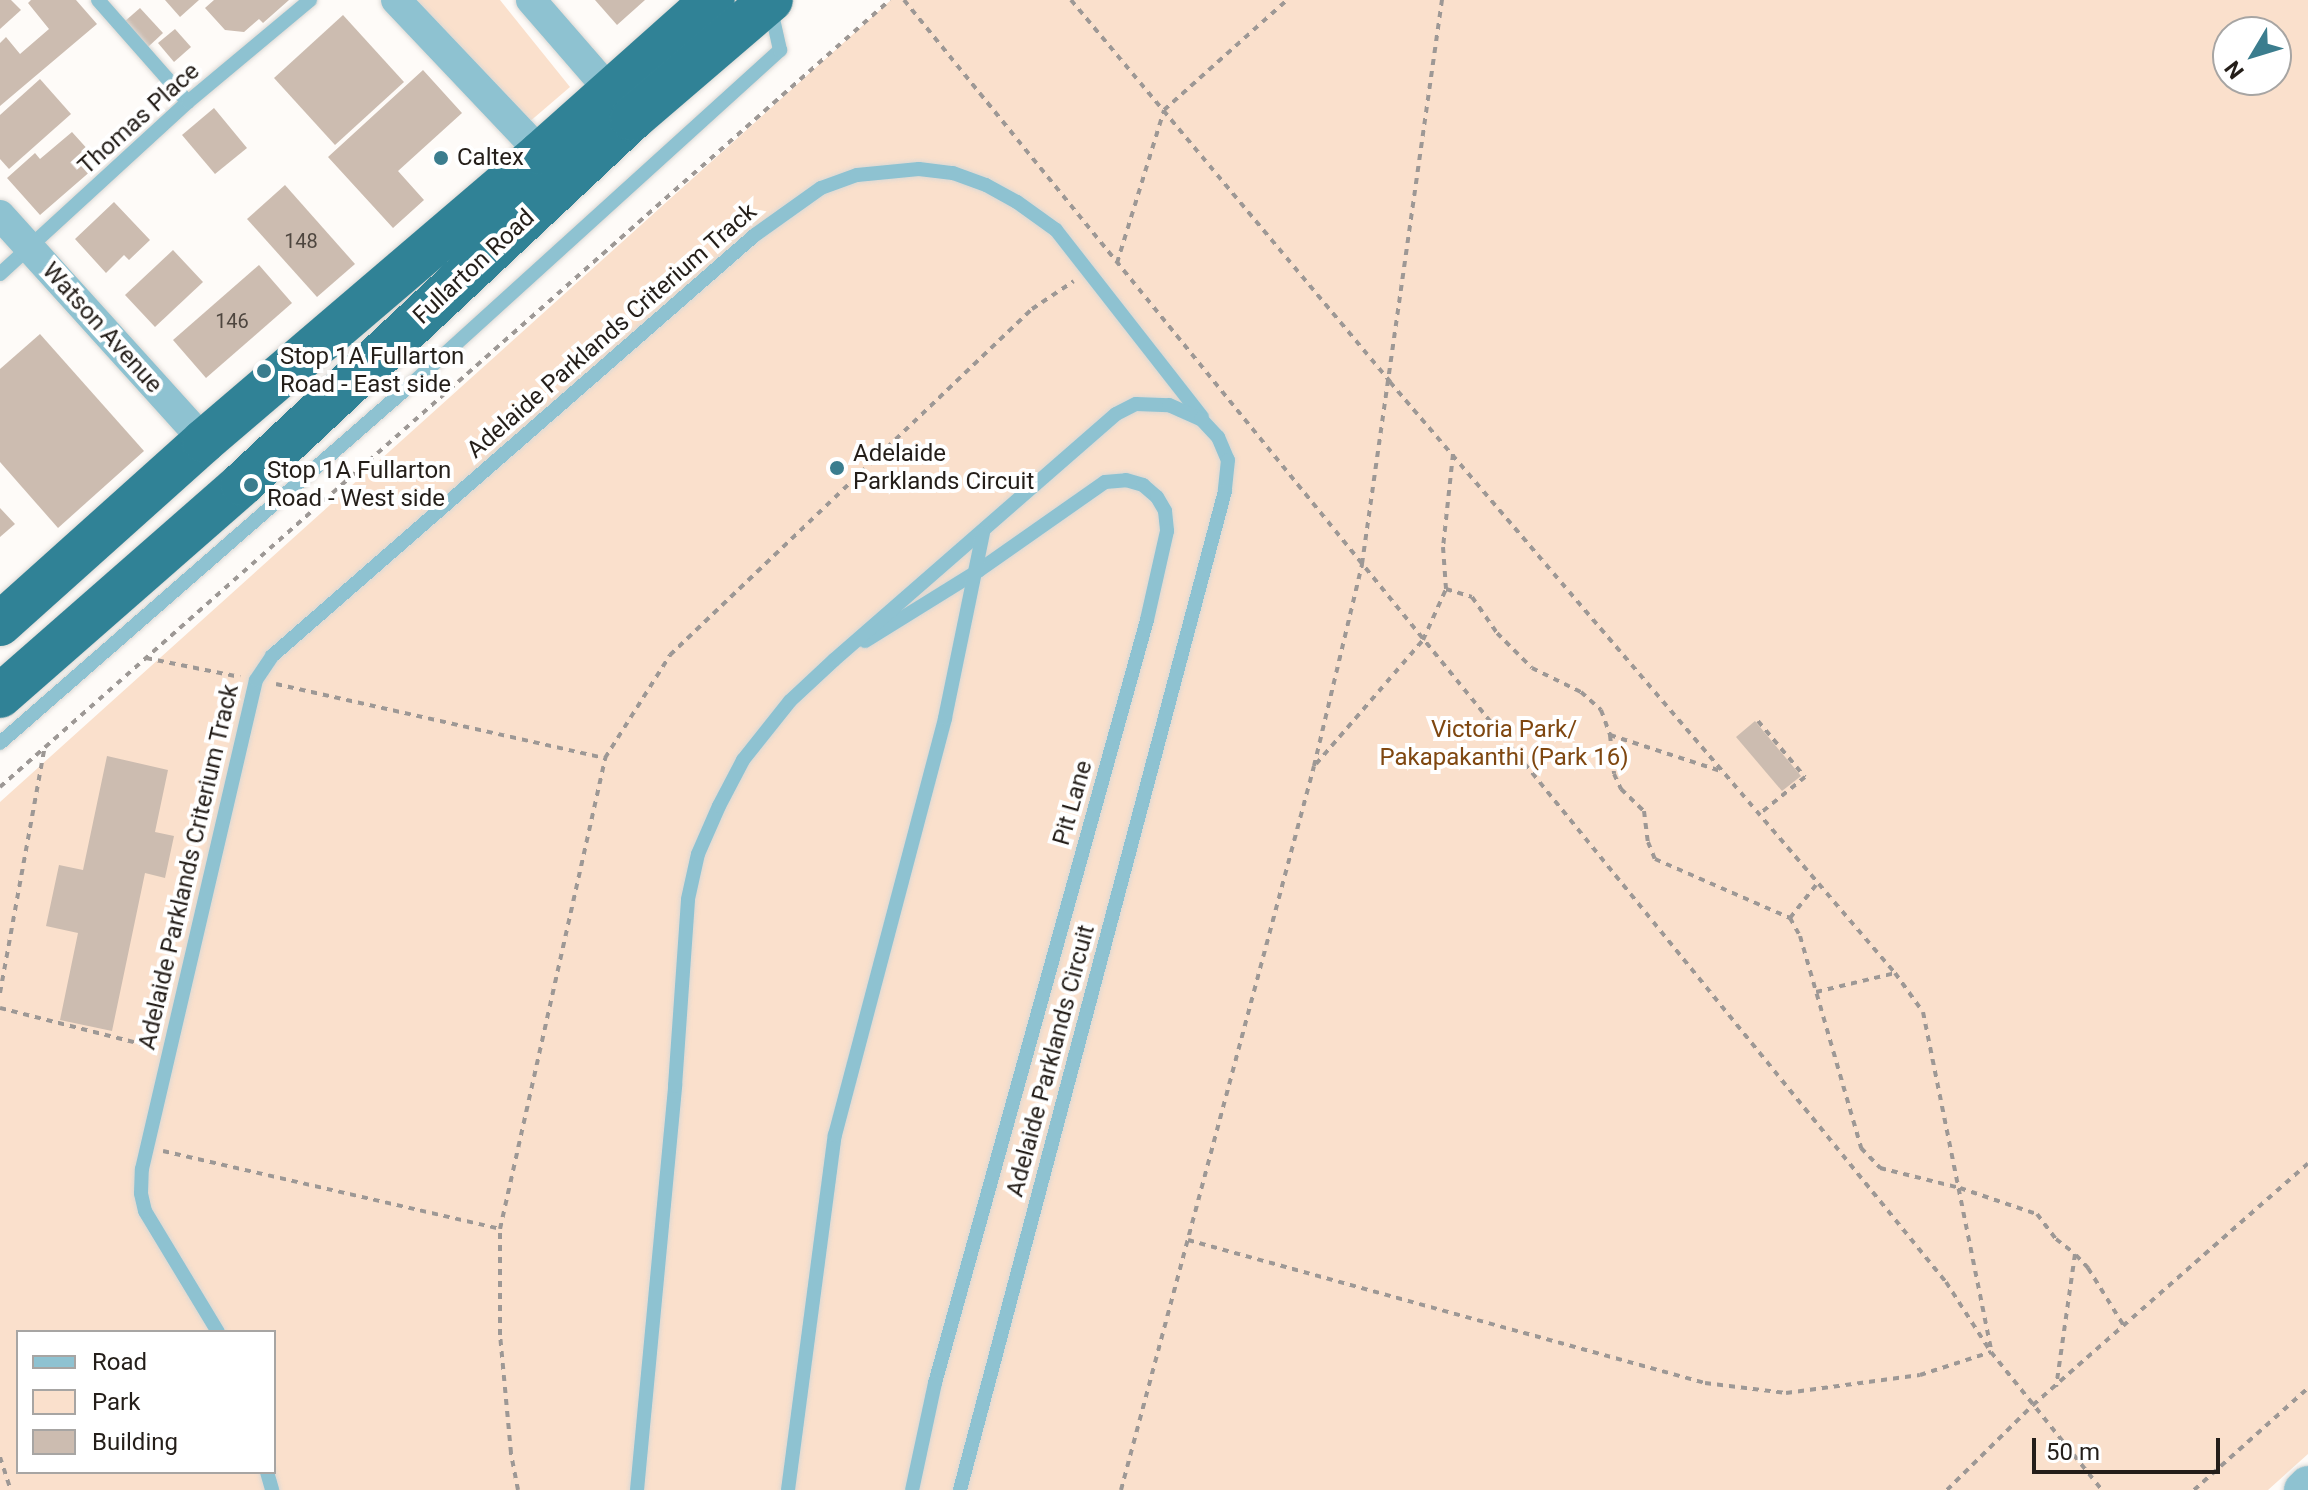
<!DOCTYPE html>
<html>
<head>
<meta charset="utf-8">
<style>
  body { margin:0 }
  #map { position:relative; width:2308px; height:1490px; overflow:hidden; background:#fefbf8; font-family:Roboto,sans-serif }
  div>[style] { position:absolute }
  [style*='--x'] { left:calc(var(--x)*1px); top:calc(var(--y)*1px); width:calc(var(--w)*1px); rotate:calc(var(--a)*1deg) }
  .green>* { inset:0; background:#fae0cc }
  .building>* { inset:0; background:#ccbcb0 }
  .path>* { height:4px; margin-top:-2px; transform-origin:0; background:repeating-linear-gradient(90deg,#9d9895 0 6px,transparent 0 12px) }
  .roads { filter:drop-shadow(0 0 2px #dbd8d4) drop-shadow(0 0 2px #dbd8d4) }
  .service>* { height:14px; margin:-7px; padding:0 7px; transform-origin:7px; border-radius:7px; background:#8ec2d1 }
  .minor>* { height:30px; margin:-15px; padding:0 15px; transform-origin:15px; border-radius:15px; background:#8ec2d1 }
  .tertiary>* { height:38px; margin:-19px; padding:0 19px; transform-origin:19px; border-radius:19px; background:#8ec2d1 }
  .trunk>* { height:44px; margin:-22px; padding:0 22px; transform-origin:22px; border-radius:22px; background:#308296 }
  .dots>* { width:22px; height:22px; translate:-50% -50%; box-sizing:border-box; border:4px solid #fff; border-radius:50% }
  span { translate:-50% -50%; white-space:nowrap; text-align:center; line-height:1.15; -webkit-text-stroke:8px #fff; paint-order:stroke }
  .number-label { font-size:20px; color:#4e463f }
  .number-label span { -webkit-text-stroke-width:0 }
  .street-label { font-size:24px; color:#241e19 }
  .poi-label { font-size:24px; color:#241e19 }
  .left { translate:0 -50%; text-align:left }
  .park-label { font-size:24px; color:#7f4710 }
  .legend { position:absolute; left:16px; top:1330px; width:260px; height:144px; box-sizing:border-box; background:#fff; border:2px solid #a7a5a3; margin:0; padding:10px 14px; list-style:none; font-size:24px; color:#241e19 }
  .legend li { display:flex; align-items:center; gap:16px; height:40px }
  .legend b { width:40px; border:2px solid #a7a5a3 }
  .north { position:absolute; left:2212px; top:16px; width:80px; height:80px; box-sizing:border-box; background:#fff; border:2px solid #a7a5a3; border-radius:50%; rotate:232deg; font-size:22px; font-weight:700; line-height:32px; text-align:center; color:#241e19 }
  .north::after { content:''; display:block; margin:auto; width:28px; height:36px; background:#3b7d8e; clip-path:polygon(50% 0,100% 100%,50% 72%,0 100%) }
  .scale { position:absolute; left:2032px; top:1438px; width:188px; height:36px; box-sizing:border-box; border:4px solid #241e19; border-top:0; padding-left:10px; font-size:24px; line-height:28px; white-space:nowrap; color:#241e19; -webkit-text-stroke:6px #fff; paint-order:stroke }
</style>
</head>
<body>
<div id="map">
  <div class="green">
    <div style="clip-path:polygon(410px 0,500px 0,570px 87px,528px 123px)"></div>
    <div style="clip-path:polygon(evenodd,891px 0,2308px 0,2308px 1454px,2268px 1490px,0 1490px,0 802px,891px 0,2228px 32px,2276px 32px,2276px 80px,2228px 80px,2228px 32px,891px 0,18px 1332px,274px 1332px,274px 1472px,18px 1472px,18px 1332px)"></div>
  </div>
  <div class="building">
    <div style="clip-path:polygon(0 0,11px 0,21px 10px,0 29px)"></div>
    <div style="clip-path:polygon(31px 0,76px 0,97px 24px,0 106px,0 43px,6px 37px,20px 54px,49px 29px,28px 3px)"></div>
    <div style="clip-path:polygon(165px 0,199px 0,180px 17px)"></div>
    <div style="clip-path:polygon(214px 0,289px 0,263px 23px,259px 19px,244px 32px,225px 30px,205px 8px)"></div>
    <div style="clip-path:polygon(595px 0,645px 0,617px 25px)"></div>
    <div style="clip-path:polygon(140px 8px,163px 33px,147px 48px,124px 22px)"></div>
    <div style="clip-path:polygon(343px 15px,404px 82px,335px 145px,274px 78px)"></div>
    <div style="clip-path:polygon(175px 29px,191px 47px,174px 62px,158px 43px)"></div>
    <div style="clip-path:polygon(423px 70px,462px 113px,398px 171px,424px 200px,393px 228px,328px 157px)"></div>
    <div style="clip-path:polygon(40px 79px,71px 114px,9px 169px,0 159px,0 115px)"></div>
    <div style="clip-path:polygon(214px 108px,247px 148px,215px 174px,182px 135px)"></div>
    <div style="clip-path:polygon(72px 132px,100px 163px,40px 215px,7px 178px,35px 153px,40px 159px)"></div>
    <div style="clip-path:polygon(285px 185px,355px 264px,317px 297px,247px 219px)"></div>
    <div style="clip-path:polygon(114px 202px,150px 240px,129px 260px,124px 255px,106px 273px,75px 239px)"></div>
    <div style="clip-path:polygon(173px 250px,203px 282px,155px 327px,125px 295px)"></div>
    <div style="clip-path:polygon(259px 265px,292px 303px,206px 378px,173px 340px)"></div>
    <div style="clip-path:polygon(40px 334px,144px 451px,58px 528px,0 462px,0 369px)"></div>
    <div style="clip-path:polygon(0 508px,15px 524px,0 537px)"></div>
    <div style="clip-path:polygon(1755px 721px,1801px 776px,1782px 791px,1736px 737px)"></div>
    <div style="clip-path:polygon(107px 756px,168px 770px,155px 832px,174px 836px,165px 878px,145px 873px,112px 1031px,60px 1020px,78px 933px,46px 926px,59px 865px,83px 870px)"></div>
  </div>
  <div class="path">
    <div style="--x:904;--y:0;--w:1652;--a:50.9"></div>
    <div style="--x:1946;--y:1282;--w:83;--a:57.3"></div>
    <div style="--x:1991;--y:1352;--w:177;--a:51.2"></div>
    <div style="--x:1071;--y:0;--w:498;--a:50.1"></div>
    <div style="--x:1390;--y:382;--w:777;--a:49.49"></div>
    <div style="--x:1895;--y:973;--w:48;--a:54.3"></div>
    <div style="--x:1923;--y:1012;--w:344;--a:78.6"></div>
    <div style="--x:1117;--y:263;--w:160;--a:-72.9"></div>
    <div style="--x:1164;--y:110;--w:165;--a:-41.8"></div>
    <div style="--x:1453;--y:454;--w:94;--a:96.1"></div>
    <div style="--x:1443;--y:547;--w:42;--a:85.9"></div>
    <div style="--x:1446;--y:589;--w:27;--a:17"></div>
    <div style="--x:1472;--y:597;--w:44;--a:55.2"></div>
    <div style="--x:1497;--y:633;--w:49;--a:45"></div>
    <div style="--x:1532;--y:668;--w:55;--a:26.1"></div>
    <div style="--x:1581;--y:692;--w:27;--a:42"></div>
    <div style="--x:1601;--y:710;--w:27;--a:70"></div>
    <div style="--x:1610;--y:735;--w:39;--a:84"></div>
    <div style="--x:1614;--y:774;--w:17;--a:65"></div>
    <div style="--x:1621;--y:789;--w:32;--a:44"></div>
    <div style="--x:1644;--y:811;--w:31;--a:83"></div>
    <div style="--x:1648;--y:842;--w:18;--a:68"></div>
    <div style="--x:1655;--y:859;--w:147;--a:23.6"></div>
    <div style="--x:1790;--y:918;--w:21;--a:61"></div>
    <div style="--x:1800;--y:936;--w:221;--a:73.9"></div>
    <div style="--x:1861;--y:1148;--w:28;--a:46"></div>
    <div style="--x:1880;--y:1168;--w:82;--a:14"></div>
    <div style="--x:1960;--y:1188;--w:81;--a:18.7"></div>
    <div style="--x:2037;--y:1214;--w:31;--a:53"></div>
    <div style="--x:2056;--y:1239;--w:24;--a:38"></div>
    <div style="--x:2075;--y:1254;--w:134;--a:98.1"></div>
    <div style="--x:146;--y:658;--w:96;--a:11.4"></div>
    <div style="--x:276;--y:684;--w:337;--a:12.7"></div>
    <div style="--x:1758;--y:721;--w:73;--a:50"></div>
    <div style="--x:1805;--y:777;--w:60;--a:141"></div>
    <div style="--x:1610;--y:735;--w:114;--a:18"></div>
    <div style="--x:1316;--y:764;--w:164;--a:-49.2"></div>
    <div style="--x:1423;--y:640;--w:56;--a:-65.7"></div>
    <div style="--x:0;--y:787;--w:1188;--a:-41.49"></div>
    <div style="--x:1790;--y:918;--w:42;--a:-51.8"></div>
    <div style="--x:1816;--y:992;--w:81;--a:-13.5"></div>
    <div style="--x:0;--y:993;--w:247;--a:-79.7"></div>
    <div style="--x:0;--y:1008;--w:158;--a:14.3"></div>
    <div style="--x:163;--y:1151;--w:346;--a:13"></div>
    <div style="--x:1188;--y:1240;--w:536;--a:15.46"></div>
    <div style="--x:1705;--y:1383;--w:82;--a:7"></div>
    <div style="--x:1786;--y:1393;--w:135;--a:-7.7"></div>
    <div style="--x:1920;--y:1375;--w:75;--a:-17.9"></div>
    <div style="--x:2076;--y:1255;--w:18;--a:47"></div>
    <div style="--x:2088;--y:1268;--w:68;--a:58.2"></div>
    <div style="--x:0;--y:1457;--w:35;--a:72"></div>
    <div style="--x:518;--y:1490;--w:38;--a:-101"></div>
    <div style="--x:511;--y:1453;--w:119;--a:-95.3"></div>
    <div style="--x:500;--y:1335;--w:106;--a:-90"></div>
    <div style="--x:500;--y:1229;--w:483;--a:-77.4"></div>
    <div style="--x:605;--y:758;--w:122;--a:-57.7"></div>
    <div style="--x:670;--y:655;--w:501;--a:-43.71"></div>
    <div style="--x:1032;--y:309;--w:50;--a:-33.7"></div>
    <div style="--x:1121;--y:1490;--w:749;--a:-75.07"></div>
    <div style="--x:1314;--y:766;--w:208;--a:-76.6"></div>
    <div style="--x:1362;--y:564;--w:570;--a:-81.93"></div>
    <div style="--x:1947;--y:1490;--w:121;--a:-44.7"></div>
    <div style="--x:2033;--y:1405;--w:366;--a:-41.3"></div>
    <div style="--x:2194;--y:1490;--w:153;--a:-41.8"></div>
  </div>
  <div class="roads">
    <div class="service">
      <div style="--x:98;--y:0;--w:136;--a:48.6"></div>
      <div style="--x:0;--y:274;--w:255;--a:-42.5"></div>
      <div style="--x:188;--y:102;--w:159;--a:-39.9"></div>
      <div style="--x:865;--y:641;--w:133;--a:-31.8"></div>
      <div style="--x:978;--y:571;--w:155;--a:-35"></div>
      <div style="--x:1105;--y:482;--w:21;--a:-5"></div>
      <div style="--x:1126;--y:480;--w:18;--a:16"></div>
      <div style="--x:1143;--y:485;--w:18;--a:41"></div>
      <div style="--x:1157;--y:497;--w:16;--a:60"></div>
      <div style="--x:1165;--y:511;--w:20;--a:84"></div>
      <div style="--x:1167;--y:531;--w:91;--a:102.7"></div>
      <div style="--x:1147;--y:620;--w:792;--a:105.53"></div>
      <div style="--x:935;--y:1383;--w:109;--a:102.1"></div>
      <div style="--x:0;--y:743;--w:551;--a:-41.1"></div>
      <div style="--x:415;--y:381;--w:493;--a:-42.2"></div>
      <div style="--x:780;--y:50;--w:41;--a:-102.7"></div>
      <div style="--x:218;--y:1332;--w:141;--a:-121.1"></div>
      <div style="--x:145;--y:1211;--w:18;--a:-103"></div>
      <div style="--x:141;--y:1193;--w:24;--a:-88"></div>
      <div style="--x:142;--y:1169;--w:502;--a:-76.88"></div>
      <div style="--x:256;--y:680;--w:29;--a:-56"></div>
      <div style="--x:272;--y:656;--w:641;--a:-41.08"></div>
      <div style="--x:755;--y:235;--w:81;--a:-35.5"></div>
      <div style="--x:821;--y:188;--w:38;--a:-20"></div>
      <div style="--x:857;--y:175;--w:62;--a:-5.5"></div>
      <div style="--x:919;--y:169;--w:34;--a:7"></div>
      <div style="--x:953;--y:173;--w:35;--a:20"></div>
      <div style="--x:986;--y:185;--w:35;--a:29"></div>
      <div style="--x:1017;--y:202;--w:48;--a:35.7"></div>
      <div style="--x:1056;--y:230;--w:237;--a:52"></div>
      <div style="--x:267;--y:1472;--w:19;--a:74"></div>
      <div style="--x:637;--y:1490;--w:406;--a:-84.6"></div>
      <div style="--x:675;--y:1086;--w:187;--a:-86"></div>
      <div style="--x:688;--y:899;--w:46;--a:-77.5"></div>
      <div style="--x:698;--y:854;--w:52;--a:-66.4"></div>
      <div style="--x:719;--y:806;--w:52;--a:-62.4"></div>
      <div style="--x:743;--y:760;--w:75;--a:-51.5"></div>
      <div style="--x:790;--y:701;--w:60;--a:-43"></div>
      <div style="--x:834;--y:660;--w:374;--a:-41.1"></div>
      <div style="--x:1116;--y:414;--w:22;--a:-27"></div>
      <div style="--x:1136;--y:404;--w:33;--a:2"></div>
      <div style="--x:1169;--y:405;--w:35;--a:24"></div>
      <div style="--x:1201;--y:419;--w:25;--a:47"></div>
      <div style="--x:1218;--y:437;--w:25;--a:67"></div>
      <div style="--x:1228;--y:460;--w:31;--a:96"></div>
      <div style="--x:1225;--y:491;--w:1034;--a:104.86"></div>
      <div style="--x:788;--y:1490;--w:358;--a:-82.5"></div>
      <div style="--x:835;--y:1135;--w:431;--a:-75.2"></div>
      <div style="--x:945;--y:718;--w:189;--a:-78.4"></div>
    </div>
    <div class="minor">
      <div style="--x:396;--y:0;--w:211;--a:46.5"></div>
      <div style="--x:531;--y:0;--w:121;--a:49"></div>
      <div style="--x:0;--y:215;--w:304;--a:47.9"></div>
    </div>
    <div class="tertiary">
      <div style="--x:2303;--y:1490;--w:7;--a:-45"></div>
    </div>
    <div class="trunk">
      <div style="--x:0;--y:624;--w:274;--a:-41.9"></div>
      <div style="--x:204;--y:441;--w:443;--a:-40.5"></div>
      <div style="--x:541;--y:153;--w:230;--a:-41.7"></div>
      <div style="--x:0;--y:696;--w:322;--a:-41.2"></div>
      <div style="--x:242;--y:484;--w:534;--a:-43.1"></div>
      <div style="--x:632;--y:119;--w:183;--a:-40.6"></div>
    </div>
  </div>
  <div class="dots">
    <div style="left:441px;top:158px;background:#3b7d8e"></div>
    <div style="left:264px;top:371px;background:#3b7d8e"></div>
    <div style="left:837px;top:468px;background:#3b7d8e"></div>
    <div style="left:251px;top:485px;background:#3b7d8e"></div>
  </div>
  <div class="number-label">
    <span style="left:301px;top:241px">148</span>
    <span style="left:232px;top:321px">146</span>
  </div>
  <div class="street-label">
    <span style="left:139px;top:119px;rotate:-42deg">Thomas Place</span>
    <span style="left:474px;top:267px;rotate:-43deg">Fullarton Road</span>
    <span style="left:102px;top:328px;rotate:48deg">Watson Avenue</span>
    <span style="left:612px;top:331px;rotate:-41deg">Adelaide Parklands Criterium Track</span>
    <span style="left:1073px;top:803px;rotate:-74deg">Pit Lane</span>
    <span style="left:189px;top:867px;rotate:-77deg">Adelaide Parklands Criterium Track</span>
    <span style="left:1051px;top:1061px;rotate:-75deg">Adelaide Parklands Circuit</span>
  </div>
  <div class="poi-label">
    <span class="left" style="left:457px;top:158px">Caltex</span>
    <span class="left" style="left:280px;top:371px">Stop 1A Fullarton<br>Road - East side</span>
    <span class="left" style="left:853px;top:468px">Adelaide<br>Parklands Circuit</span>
    <span class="left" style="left:267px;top:485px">Stop 1A Fullarton<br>Road - West side</span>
  </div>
  <div class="park-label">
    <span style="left:1504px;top:744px">Victoria Park/<br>Pakapakanthi (Park 16)</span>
  </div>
  <ul class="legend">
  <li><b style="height:10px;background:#8ec2d1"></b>Road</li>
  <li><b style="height:22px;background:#fae0cc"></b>Park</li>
  <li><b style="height:22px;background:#ccbcb0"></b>Building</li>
  </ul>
  <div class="north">N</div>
  <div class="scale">50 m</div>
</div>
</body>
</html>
